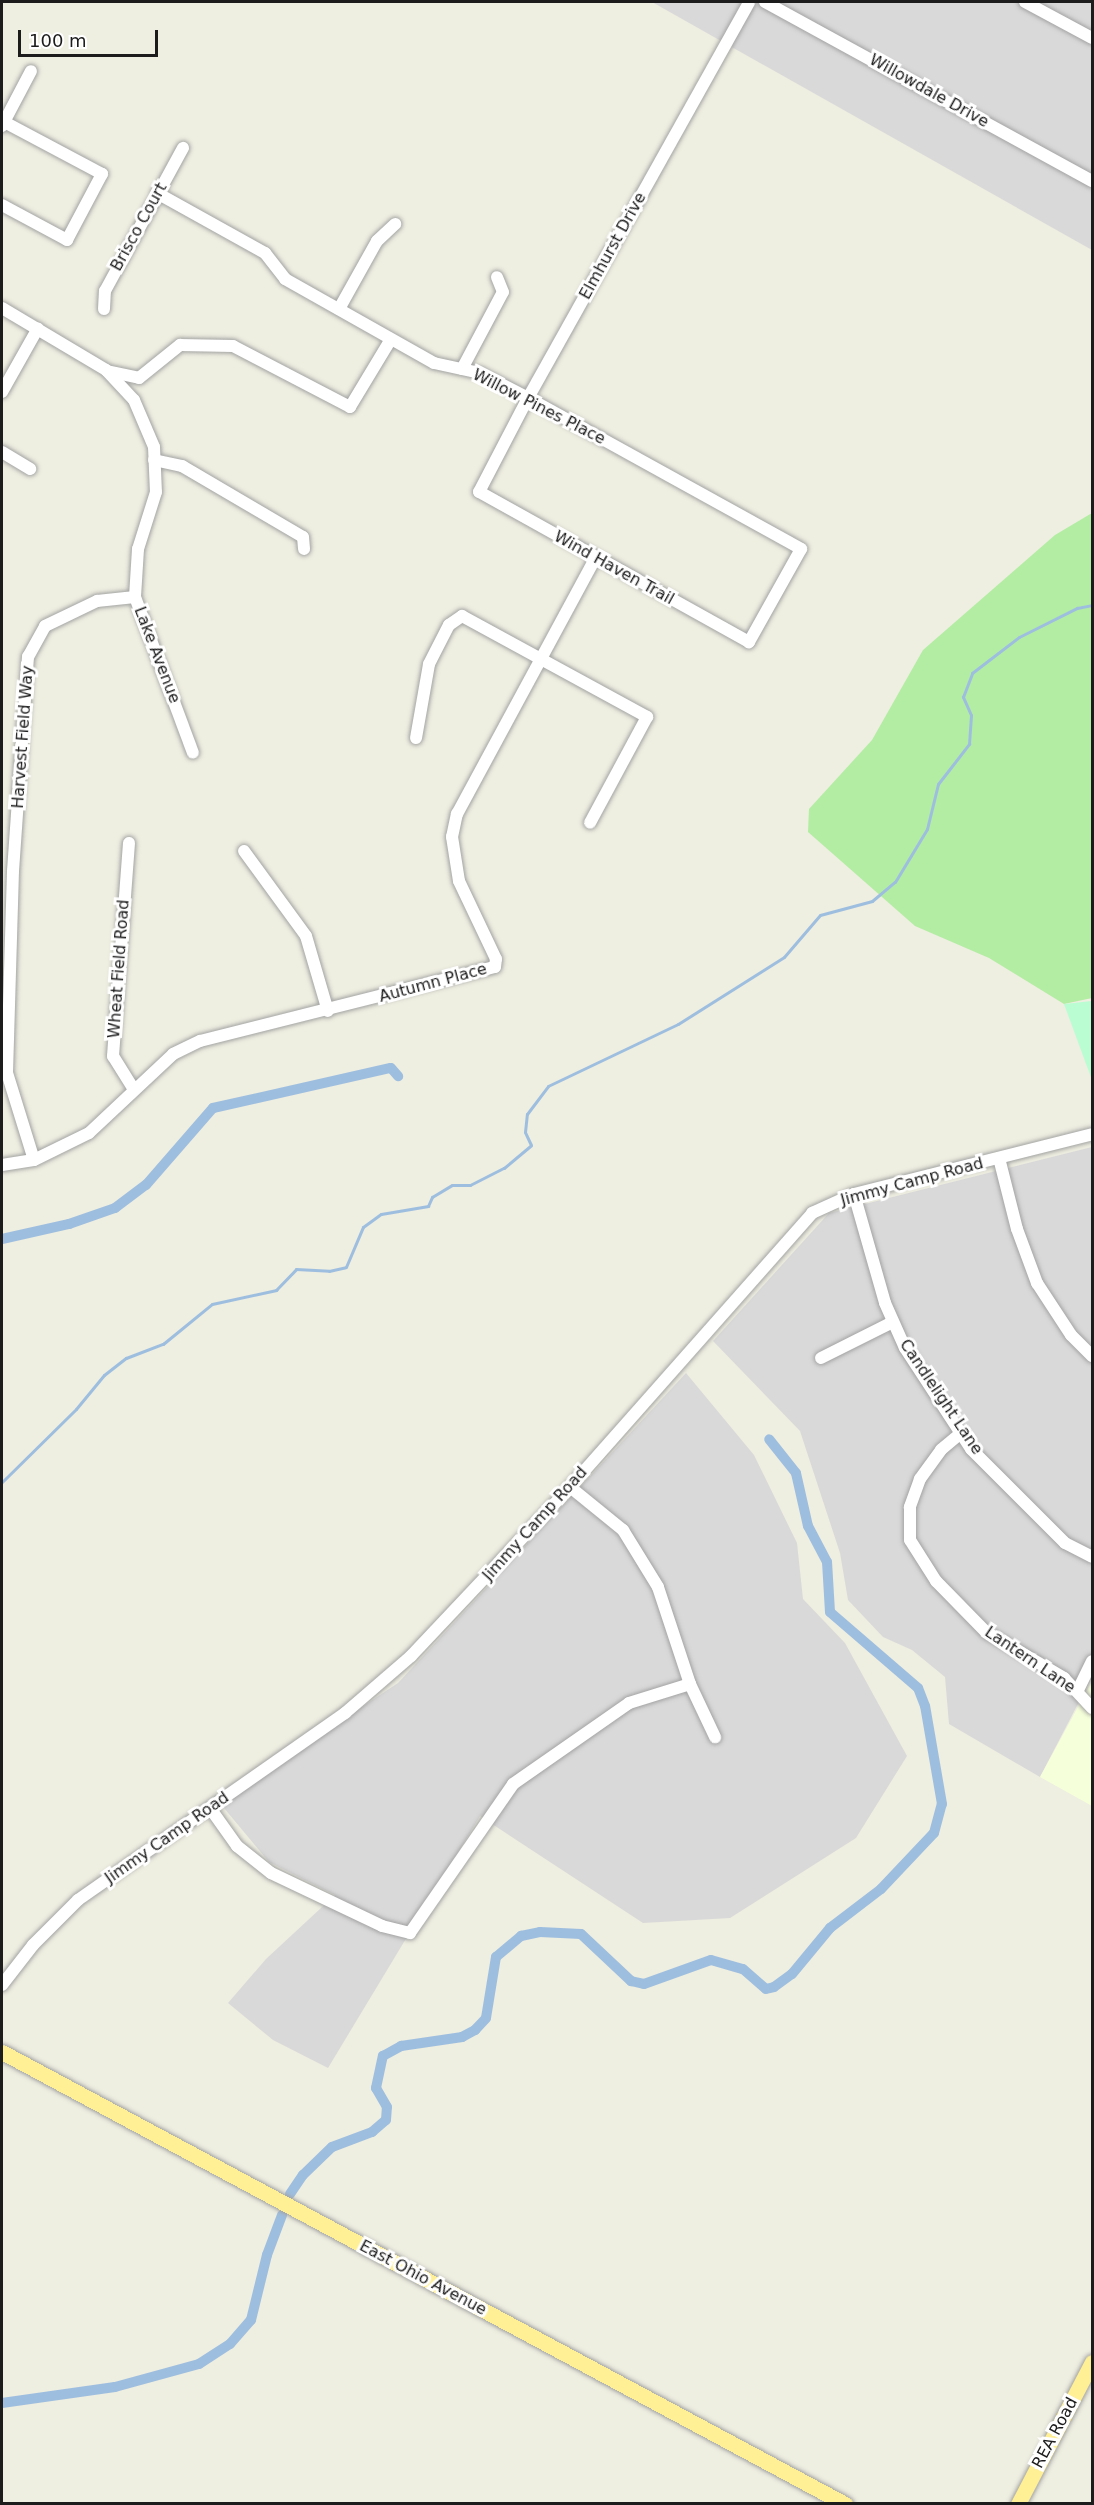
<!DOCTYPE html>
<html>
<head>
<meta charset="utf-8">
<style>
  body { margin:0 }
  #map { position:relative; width:1094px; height:2505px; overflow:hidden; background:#eeeee1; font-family:"DejaVu Sans",sans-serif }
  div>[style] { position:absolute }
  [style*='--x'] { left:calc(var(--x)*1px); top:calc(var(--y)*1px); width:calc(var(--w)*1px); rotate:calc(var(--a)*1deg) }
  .residential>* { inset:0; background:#dad9d9 }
  .education>* { inset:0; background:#f5ffd9 }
  .grass>* { inset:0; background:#b3eda3 }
  .park>* { inset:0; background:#bafdd2 }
  .stream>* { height:3px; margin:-1.5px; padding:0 1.5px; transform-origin:1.5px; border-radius:1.5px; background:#9ebedf }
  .canal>* { height:10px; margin:-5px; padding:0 5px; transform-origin:5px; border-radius:5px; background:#9ebedf }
  .roads { filter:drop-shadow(0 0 2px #a3a3a3) drop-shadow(0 0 2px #a3a3a3) }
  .minor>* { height:12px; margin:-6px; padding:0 6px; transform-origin:6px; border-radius:6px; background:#fff }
  .major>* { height:15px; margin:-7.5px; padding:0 7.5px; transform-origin:7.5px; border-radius:7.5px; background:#ffef95 }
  span { translate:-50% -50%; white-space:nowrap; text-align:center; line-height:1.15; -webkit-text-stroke:6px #fff; paint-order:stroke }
  .street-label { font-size:16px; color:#1c1c1c }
  .frame { position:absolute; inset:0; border:3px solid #1c1c1c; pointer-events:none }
  .scale { position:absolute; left:18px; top:30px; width:140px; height:27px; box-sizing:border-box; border:3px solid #1c1c1c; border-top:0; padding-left:8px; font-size:18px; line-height:21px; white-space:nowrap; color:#1c1c1c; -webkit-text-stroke:4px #fff; paint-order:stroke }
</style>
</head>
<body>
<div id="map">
  <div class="residential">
    <div style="clip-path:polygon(652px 2px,1092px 2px,1092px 250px)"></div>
    <div style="clip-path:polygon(1092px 1147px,1092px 1677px,1040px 1777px,949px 1724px,945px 1677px,912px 1650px,883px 1637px,848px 1600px,840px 1553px,800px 1431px,713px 1341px,829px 1213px)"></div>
    <div style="clip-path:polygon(686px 1373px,754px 1455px,797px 1543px,803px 1599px,845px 1643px,907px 1756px,856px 1838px,730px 1918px,643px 1923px,480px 1816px,328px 2068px,273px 2040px,228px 2003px,266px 1959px,335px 1895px,269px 1862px,219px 1802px,398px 1683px)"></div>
  </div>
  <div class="education">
    <div style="clip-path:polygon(1092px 1681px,1092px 1806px,1040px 1777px)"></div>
  </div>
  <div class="grass">
    <div style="clip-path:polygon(1092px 513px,1092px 998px,1064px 1004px,989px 958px,915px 926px,808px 832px,809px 809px,872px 740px,923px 650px,1055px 535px)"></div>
  </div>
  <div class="park">
    <div style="clip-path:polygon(1092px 1001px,1092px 1080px,1064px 1004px)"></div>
  </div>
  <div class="stream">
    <div style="--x:2;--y:1482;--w:104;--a:-44.6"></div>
    <div style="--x:76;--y:1409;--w:44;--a:-50.5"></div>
    <div style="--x:104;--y:1375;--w:28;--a:-38"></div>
    <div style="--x:126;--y:1358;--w:40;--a:-21"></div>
    <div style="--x:163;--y:1344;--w:63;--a:-39.2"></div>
    <div style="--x:212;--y:1304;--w:66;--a:-12.3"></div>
    <div style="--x:276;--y:1290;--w:29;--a:-46"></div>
    <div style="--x:296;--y:1269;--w:33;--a:3"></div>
    <div style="--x:329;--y:1271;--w:17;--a:-13"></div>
    <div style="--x:346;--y:1267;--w:43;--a:-67"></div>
    <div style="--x:363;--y:1227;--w:22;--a:-36"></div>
    <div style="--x:381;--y:1214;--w:48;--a:-9.7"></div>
    <div style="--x:428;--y:1206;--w:10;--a:-66"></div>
    <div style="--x:432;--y:1197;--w:23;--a:-31"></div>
    <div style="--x:452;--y:1185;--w:18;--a:0"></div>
    <div style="--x:470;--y:1185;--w:38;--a:-27"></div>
    <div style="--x:504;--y:1168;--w:35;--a:-40"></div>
    <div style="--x:531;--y:1145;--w:14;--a:-115"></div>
    <div style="--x:525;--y:1132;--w:18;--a:-84"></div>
    <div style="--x:527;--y:1114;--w:35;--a:-53"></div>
    <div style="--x:548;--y:1086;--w:144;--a:-25.5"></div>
    <div style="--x:678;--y:1024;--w:125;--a:-32.3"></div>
    <div style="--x:784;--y:957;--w:55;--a:-49.4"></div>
    <div style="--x:820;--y:915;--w:54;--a:-15.1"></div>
    <div style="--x:872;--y:901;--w:30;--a:-40"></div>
    <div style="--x:895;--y:882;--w:62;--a:-58.9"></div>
    <div style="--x:927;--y:829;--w:46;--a:-76.3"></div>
    <div style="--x:938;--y:784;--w:51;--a:-52.2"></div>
    <div style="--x:969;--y:744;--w:29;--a:-86"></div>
    <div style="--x:971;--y:715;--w:20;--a:-114"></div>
    <div style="--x:963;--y:697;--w:26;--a:-69"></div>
    <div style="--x:972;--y:673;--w:59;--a:-37.5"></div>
    <div style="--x:1019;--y:637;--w:65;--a:-26.6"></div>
    <div style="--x:1077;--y:608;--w:15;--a:-11"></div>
  </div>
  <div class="canal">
    <div style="--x:2;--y:1239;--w:69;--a:-12.6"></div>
    <div style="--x:69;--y:1224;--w:49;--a:-19.2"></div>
    <div style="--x:115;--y:1208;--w:39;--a:-37"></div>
    <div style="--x:146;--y:1185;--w:102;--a:-49"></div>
    <div style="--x:213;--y:1108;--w:182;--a:-12.7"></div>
    <div style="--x:391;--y:1068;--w:11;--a:49"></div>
    <div style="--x:290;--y:2194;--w:23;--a:-56"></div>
    <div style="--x:303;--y:2175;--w:40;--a:-44"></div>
    <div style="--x:332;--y:2147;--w:43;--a:-20.6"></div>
    <div style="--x:372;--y:2132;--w:18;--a:-41"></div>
    <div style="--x:386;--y:2120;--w:13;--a:-86"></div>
    <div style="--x:387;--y:2107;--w:22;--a:-120"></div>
    <div style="--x:376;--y:2088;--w:33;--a:-78"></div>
    <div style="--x:383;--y:2056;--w:21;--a:-29"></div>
    <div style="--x:401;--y:2046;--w:62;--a:-8.4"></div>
    <div style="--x:462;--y:2037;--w:15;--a:-28"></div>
    <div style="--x:475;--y:2030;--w:16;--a:-47"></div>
    <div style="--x:486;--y:2018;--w:62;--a:-80.7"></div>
    <div style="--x:496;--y:1957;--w:33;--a:-40"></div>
    <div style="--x:521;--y:1936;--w:19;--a:-12"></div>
    <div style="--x:540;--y:1932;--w:41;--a:2.8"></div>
    <div style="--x:581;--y:1934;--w:69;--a:43.2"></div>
    <div style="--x:631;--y:1981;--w:13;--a:13"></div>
    <div style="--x:644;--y:1984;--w:71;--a:-19.7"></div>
    <div style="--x:711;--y:1960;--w:33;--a:16"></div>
    <div style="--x:743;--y:1969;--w:30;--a:41"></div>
    <div style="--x:766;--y:1989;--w:8;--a:-14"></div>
    <div style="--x:774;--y:1987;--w:22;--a:-36"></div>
    <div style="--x:792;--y:1974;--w:60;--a:-50.4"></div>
    <div style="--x:830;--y:1928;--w:64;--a:-37.4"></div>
    <div style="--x:881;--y:1889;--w:77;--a:-46.6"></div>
    <div style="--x:934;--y:1833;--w:30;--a:-75"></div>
    <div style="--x:942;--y:1804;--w:99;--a:-99.8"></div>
    <div style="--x:925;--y:1706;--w:19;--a:-111"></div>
    <div style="--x:918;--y:1688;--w:116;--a:-139.2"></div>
    <div style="--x:830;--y:1612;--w:50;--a:-93.4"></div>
    <div style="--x:827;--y:1562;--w:41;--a:-117.8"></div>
    <div style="--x:808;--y:1526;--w:54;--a:-102.8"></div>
    <div style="--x:796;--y:1473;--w:43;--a:-128.5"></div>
    <div style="--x:2;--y:2403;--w:114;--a:-8.1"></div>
    <div style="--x:115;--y:2387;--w:87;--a:-15.3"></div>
    <div style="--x:199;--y:2364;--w:37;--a:-33"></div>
    <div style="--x:230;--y:2344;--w:32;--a:-49"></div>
    <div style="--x:251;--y:2320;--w:67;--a:-76.2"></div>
    <div style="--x:267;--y:2255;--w:43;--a:-69.4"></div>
  </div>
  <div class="roads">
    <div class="minor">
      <div style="--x:765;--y:2;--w:373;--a:28.7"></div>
      <div style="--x:1025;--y:2;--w:76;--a:28.2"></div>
      <div style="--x:2;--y:126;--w:62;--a:-62.2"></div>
      <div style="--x:157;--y:193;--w:124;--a:29.1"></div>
      <div style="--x:265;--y:253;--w:33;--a:52"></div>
      <div style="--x:285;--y:279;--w:171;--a:29.4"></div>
      <div style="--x:434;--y:363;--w:47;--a:12.3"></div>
      <div style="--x:480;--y:373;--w:54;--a:27.5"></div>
      <div style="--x:528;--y:398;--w:312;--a:28.9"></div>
      <div style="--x:801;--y:549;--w:107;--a:119.2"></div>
      <div style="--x:749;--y:642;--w:309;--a:-150.9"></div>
      <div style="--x:479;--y:492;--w:106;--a:-62.5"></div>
      <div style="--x:528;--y:398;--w:453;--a:-60.8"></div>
      <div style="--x:2;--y:205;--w:74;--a:28.3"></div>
      <div style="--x:67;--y:240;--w:75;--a:-62.1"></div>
      <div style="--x:102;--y:174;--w:111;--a:-152"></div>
      <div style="--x:2;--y:308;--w:121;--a:30.8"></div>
      <div style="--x:106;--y:370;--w:41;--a:47"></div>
      <div style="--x:134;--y:400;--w:51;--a:66.9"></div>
      <div style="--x:154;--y:447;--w:45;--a:87.5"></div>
      <div style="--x:156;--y:492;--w:60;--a:107.5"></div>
      <div style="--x:138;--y:549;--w:48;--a:93.6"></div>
      <div style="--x:135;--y:597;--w:166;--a:69.6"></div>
      <div style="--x:104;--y:309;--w:18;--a:-87"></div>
      <div style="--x:105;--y:291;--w:163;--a:-61.4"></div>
      <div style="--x:339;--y:309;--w:78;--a:-60.8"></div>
      <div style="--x:377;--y:241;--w:25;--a:-43"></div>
      <div style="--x:462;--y:369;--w:87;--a:-62"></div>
      <div style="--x:503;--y:292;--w:16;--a:-112"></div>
      <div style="--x:107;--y:371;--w:33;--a:12"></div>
      <div style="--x:139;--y:378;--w:53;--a:-38.8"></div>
      <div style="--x:180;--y:345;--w:53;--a:1.1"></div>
      <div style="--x:233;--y:346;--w:132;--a:27.5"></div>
      <div style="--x:350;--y:407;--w:79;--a:-58.9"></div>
      <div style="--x:2;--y:392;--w:73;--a:-60.6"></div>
      <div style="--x:2;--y:452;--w:33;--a:31"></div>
      <div style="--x:154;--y:460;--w:29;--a:12"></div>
      <div style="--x:182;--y:466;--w:140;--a:30.4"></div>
      <div style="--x:303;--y:537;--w:12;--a:85"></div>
      <div style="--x:416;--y:738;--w:75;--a:-80"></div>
      <div style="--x:429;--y:664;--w:44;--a:-62.9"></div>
      <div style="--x:449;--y:625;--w:16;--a:-35"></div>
      <div style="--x:462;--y:616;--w:211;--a:28.6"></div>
      <div style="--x:647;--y:717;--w:120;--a:118.3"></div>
      <div style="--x:129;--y:843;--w:214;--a:94.3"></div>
      <div style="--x:113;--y:1056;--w:39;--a:58"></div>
      <div style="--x:244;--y:851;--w:105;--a:53.9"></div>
      <div style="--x:306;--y:936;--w:78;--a:73.7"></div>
      <div style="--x:999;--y:1158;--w:73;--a:75.8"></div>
      <div style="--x:1017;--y:1229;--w:58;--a:69.7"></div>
      <div style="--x:1037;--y:1283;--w:62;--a:56.8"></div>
      <div style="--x:1071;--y:1335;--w:30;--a:45"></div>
      <div style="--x:34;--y:1160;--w:91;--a:-107.2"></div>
      <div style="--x:7;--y:1073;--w:202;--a:-88.3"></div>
      <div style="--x:13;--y:871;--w:215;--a:-86"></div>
      <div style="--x:28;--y:657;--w:35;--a:-61"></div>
      <div style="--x:45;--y:626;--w:58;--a:-25.7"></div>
      <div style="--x:97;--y:601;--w:38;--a:-6"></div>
      <div style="--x:2;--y:1165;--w:32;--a:-9"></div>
      <div style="--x:34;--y:1160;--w:61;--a:-26.1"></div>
      <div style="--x:89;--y:1133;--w:115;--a:-43.2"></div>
      <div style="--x:173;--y:1054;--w:30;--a:-26"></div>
      <div style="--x:200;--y:1041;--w:304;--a:-14.1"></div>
      <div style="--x:495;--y:967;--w:8;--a:-83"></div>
      <div style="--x:496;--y:959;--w:86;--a:-115.4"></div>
      <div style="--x:459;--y:881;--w:45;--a:-99"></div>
      <div style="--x:452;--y:837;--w:24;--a:-78"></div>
      <div style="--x:457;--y:814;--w:290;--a:-61.6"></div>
      <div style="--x:854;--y:1194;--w:113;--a:74.1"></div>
      <div style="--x:885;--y:1303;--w:49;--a:66"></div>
      <div style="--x:905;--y:1348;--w:121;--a:56.8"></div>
      <div style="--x:971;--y:1449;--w:133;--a:45"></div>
      <div style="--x:1065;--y:1543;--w:30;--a:27"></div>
      <div style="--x:821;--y:1358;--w:80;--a:-26.6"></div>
      <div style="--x:961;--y:1433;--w:26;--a:140"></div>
      <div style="--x:941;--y:1450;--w:36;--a:126"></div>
      <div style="--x:920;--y:1479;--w:30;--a:110"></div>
      <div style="--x:910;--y:1507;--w:33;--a:90"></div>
      <div style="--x:910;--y:1540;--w:49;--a:57.6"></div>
      <div style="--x:936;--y:1581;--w:71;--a:45.6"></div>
      <div style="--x:986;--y:1632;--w:91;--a:30.5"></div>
      <div style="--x:1064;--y:1678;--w:41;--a:47"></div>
      <div style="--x:690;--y:1684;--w:59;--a:64.7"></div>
      <div style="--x:1078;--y:1690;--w:32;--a:-64"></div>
      <div style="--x:210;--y:1808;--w:47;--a:54.6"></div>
      <div style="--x:237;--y:1846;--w:43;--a:38.5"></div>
      <div style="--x:271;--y:1873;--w:123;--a:25.5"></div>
      <div style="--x:382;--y:1926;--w:29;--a:14"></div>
      <div style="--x:410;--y:1933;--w:181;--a:-55.3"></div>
      <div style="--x:513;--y:1784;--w:141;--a:-34.9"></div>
      <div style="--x:629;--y:1703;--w:64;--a:-17.3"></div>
      <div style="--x:690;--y:1684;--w:102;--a:-108.3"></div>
      <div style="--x:658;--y:1587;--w:67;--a:-121.6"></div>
      <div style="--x:623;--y:1530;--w:68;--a:-140.9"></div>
      <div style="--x:2;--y:1985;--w:51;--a:-52.2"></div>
      <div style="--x:33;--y:1945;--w:64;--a:-45"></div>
      <div style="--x:78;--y:1900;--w:326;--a:-35"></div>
      <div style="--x:345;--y:1713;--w:87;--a:-40.8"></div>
      <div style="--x:411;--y:1656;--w:232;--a:-46.7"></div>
      <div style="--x:570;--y:1487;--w:366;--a:-48.5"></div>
      <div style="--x:812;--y:1213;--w:46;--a:-24.3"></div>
      <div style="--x:854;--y:1194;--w:245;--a:-14.1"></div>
    </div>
    <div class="major">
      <div style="--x:2;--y:2052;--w:957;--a:28.2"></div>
      <div style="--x:1018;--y:2504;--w:160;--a:-62.5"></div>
    </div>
  </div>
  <div class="street-label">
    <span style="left:929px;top:91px;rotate:29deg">Willowdale Drive</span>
    <span style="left:139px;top:227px;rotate:-61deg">Brisco Court</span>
    <span style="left:613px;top:246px;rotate:-61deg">Elmhurst Drive</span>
    <span style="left:539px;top:407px;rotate:27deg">Willow Pines Place</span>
    <span style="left:614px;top:568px;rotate:29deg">Wind Haven Trail</span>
    <span style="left:157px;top:655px;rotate:69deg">Lake Avenue</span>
    <span style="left:23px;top:737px;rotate:-86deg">Harvest Field Way</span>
    <span style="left:119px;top:969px;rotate:-86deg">Wheat Field Road</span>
    <span style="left:433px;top:983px;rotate:-15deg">Autumn Place</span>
    <span style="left:912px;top:1182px;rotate:-15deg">Jimmy Camp Road</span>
    <span style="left:941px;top:1397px;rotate:56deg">Candlelight Lane</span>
    <span style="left:535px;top:1524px;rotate:-48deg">Jimmy Camp Road</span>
    <span style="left:1030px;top:1660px;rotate:34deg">Lantern Lane</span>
    <span style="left:167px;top:1838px;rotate:-35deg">Jimmy Camp Road</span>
    <span style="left:423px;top:2278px;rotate:28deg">East Ohio Avenue</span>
    <span style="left:1055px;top:2433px;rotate:-62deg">REA Road</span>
  </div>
  <div class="frame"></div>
  <div class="scale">100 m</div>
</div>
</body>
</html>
